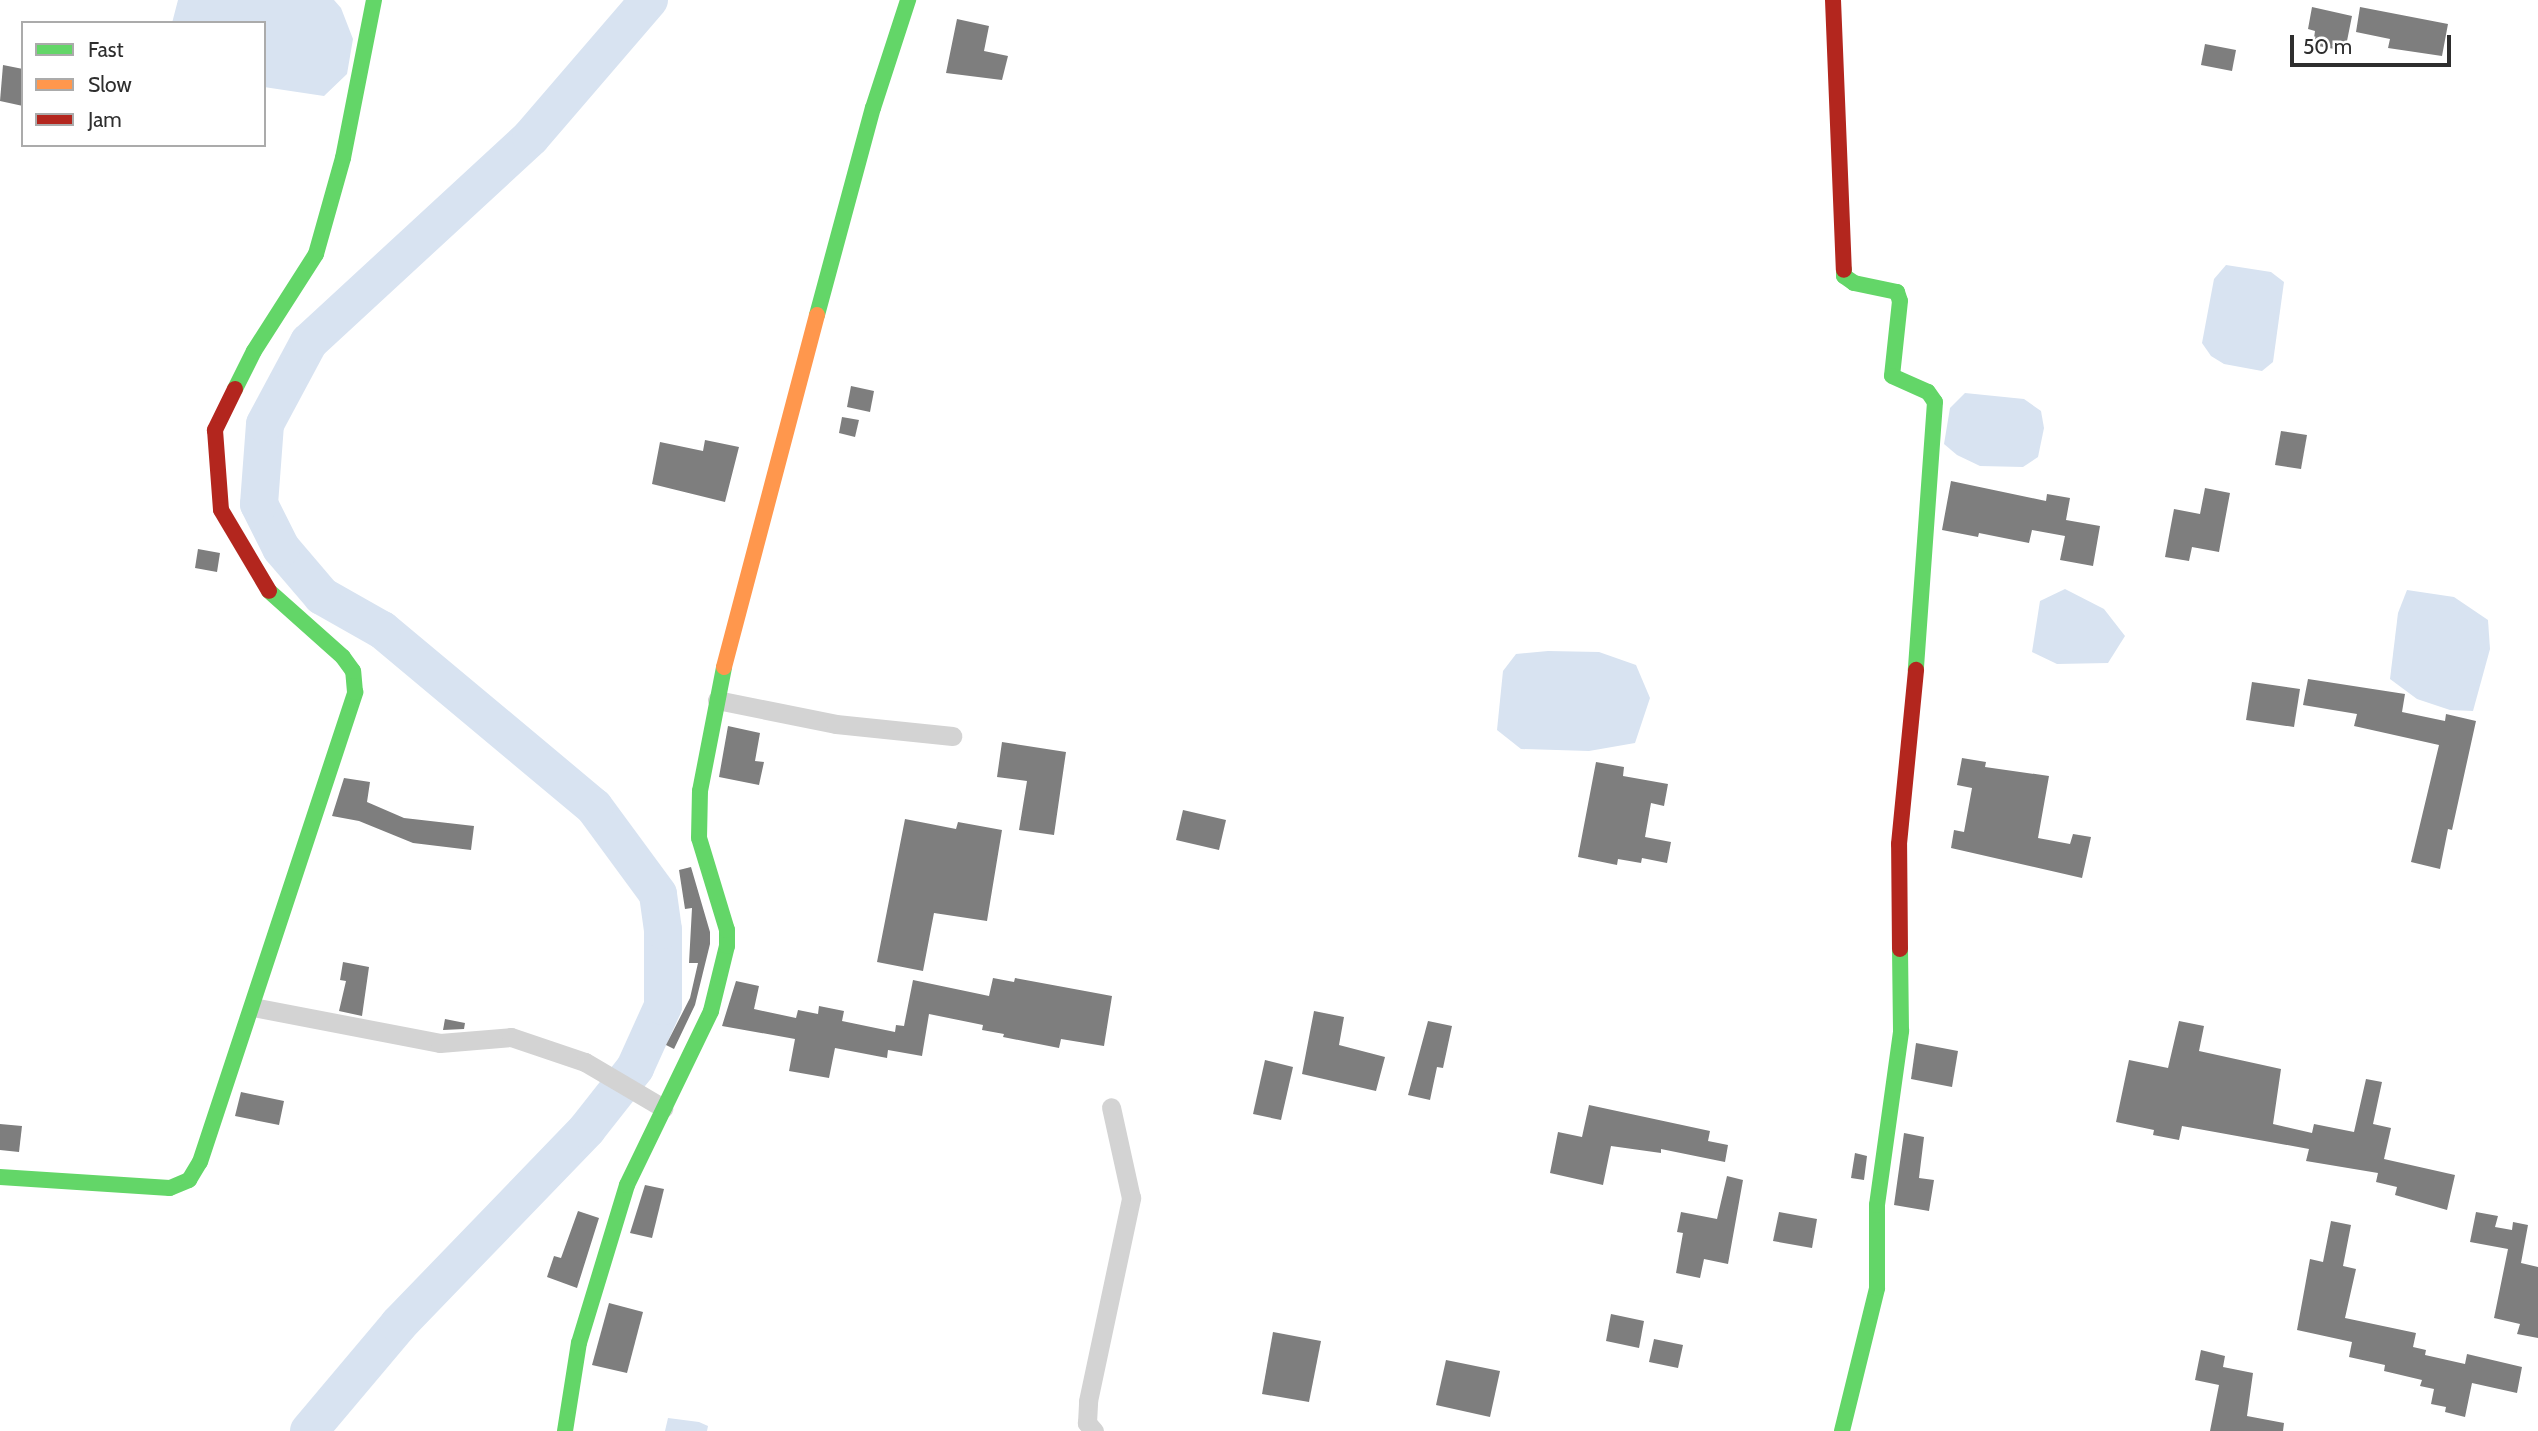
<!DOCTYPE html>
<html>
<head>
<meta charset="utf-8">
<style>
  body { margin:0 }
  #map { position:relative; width:2538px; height:1431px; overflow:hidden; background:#fff; font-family:Cabin,sans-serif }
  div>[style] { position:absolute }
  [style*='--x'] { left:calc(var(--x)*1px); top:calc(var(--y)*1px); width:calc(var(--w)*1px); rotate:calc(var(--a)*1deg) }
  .water>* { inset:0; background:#d8e3f1 }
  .river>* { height:38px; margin:-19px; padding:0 19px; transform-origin:19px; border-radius:19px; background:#d8e3f1 }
  .building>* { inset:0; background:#7e7e7e }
  .street>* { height:19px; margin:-9.5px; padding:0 9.5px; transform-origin:9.5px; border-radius:9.5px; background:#d3d3d3 }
  .fast>* { height:16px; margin:-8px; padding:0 8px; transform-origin:8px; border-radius:8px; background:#63d668 }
  .slow>* { height:16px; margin:-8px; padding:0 8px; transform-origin:8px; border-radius:8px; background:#ff974d }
  .jam>* { height:16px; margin:-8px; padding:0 8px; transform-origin:8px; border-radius:8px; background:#b3261e }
  span { translate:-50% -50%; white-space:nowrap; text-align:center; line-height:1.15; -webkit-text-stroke:7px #fff; paint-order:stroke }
  .legend { position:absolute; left:21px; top:21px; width:245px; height:126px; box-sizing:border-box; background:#fff; border:2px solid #ababab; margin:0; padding:9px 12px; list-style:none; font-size:21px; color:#2e2e2e }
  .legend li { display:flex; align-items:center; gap:14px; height:35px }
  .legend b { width:35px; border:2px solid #ababab }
  .scale { position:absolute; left:2290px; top:35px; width:161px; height:32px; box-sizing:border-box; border:4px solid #2e2e2e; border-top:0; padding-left:9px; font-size:21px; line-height:24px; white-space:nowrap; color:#2e2e2e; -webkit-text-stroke:5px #fff; paint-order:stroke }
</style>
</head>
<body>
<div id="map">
  <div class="water">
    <div style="clip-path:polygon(178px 0,334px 0,341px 8px,353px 39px,347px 74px,324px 96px,264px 87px,264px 23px,172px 23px)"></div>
    <div style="clip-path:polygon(2226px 265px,2271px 272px,2284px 282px,2273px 362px,2262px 371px,2224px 364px,2211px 356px,2202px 343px,2214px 279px)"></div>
    <div style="clip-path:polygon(1965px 393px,2024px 399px,2041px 411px,2044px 428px,2038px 457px,2023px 467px,1980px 466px,1957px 455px,1944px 444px,1950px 408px)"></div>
    <div style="clip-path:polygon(2065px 589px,2104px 609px,2125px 636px,2108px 663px,2057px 664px,2032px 652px,2040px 601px)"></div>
    <div style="clip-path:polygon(2407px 590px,2454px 597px,2488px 620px,2490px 649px,2473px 711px,2450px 710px,2417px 699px,2390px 679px,2398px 613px)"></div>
    <div style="clip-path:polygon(1548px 651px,1599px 652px,1636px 665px,1650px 698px,1635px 743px,1589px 751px,1521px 749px,1497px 730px,1503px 671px,1516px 654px)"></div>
    <div style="clip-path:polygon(668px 1418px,699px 1422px,708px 1426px,707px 1431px,665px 1431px)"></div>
  </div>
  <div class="river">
    <div style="--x:309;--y:1431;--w:140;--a:-49.9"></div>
    <div style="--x:399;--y:1324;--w:271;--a:-46"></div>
    <div style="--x:587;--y:1129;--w:78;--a:-51.8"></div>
    <div style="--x:635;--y:1068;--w:68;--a:-65.7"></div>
    <div style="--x:663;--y:1006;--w:76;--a:-90"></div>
    <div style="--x:663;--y:930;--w:36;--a:-98"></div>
    <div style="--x:658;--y:894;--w:108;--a:-126.3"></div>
    <div style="--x:594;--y:807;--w:276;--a:-140.1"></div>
    <div style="--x:382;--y:630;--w:69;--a:-150.5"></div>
    <div style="--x:322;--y:596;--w:63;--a:-130.5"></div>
    <div style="--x:281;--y:548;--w:49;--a:-116.6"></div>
    <div style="--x:259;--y:504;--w:80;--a:-85.7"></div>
    <div style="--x:265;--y:424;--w:93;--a:-61.8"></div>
    <div style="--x:309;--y:342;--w:302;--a:-42.7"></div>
    <div style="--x:531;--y:137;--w:181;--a:-49.3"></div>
  </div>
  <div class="building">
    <div style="clip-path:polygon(2312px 7px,2352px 16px,2345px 51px,2313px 45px,2315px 31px,2308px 29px)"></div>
    <div style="clip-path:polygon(2360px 7px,2448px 24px,2442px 56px,2388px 48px,2390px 39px,2356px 32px)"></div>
    <div style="clip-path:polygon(957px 19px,989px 26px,984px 51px,1008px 56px,1002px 80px,946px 73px)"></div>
    <div style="clip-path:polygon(2205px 44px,2236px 50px,2232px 71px,2201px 65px)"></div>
    <div style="clip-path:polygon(3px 65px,23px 69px,23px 106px,0 101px)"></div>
    <div style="clip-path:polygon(851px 386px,874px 391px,870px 412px,847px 407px)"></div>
    <div style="clip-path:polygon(842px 417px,859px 420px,855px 437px,839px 433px)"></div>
    <div style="clip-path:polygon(2281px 431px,2307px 435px,2301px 469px,2275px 465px)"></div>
    <div style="clip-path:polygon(705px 440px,739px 447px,725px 502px,652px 484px,660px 442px,703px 451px)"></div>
    <div style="clip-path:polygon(1951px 481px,2046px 501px,2047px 494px,2070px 498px,2066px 520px,2100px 526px,2093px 566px,2060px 560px,2065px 536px,2032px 530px,2029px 543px,1979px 533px,1978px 537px,1942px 530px)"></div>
    <div style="clip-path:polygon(2205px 488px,2230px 493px,2219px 552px,2192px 547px,2189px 561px,2165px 557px,2174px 509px,2200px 514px)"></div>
    <div style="clip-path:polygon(198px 549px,220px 553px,217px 572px,195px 568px)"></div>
    <div style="clip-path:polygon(2308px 679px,2405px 694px,2402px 712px,2445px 721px,2446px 714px,2476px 721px,2452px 830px,2448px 829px,2440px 869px,2411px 862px,2439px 745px,2354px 726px,2357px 714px,2303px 705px)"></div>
    <div style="clip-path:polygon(2252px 682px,2300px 689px,2294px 727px,2246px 720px)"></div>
    <div style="clip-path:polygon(728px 726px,760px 733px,755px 761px,764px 762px,759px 785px,719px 777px)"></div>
    <div style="clip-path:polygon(1002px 742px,1066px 752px,1054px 835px,1019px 830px,1027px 781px,997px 777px)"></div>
    <div style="clip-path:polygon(1962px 758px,1986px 762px,1985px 767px,2049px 776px,2038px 838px,2070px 844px,2073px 834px,2091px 837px,2082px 878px,1951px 848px,1954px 830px,1964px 832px,1972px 788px,1957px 785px)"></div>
    <div style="clip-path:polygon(1596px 762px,1624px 767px,1623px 776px,1668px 784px,1664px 806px,1651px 803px,1645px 837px,1671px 842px,1667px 863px,1642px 858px,1641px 863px,1618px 859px,1617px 865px,1578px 857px)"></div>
    <div style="clip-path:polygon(344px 778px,370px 782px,367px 802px,404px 818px,474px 826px,471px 850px,413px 843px,359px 821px,332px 816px)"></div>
    <div style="clip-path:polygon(1183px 810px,1226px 820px,1219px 850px,1176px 840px)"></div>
    <div style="clip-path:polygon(905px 819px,956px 829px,958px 822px,1002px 830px,987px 921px,934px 913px,923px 971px,877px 962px)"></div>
    <div style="clip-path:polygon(691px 867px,710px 932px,710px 944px,695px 1005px,674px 1049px,666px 1045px,690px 998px,698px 963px,689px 963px,692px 908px,685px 909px,679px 870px)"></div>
    <div style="clip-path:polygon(343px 962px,369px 967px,362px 1016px,339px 1011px,346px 981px,340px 980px)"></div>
    <div style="clip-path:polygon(993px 978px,1014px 982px,1015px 978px,1112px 996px,1104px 1046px,1061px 1039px,1059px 1048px,1003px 1037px,1004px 1034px,982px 1030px,983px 1025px,929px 1014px,922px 1056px,888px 1050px,887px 1058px,835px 1048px,829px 1078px,789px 1071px,795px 1039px,722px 1026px,736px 981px,759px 986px,754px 1009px,796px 1018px,798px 1010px,818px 1014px,819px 1006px,844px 1011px,842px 1021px,895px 1032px,896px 1025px,904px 1026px,913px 980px,989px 996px)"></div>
    <div style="clip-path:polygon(1314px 1011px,1344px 1017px,1339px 1045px,1385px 1057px,1376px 1091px,1302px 1074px)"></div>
    <div style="clip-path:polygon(445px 1019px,465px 1023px,464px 1029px,443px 1030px)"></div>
    <div style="clip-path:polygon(1428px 1021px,1452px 1026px,1443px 1068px,1437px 1067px,1430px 1100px,1408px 1095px)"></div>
    <div style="clip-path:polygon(2179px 1021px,2204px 1026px,2199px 1051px,2281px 1069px,2273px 1124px,2312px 1133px,2314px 1124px,2354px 1132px,2366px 1079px,2382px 1082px,2373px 1124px,2391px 1128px,2384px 1159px,2455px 1175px,2447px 1210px,2395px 1195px,2397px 1187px,2376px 1182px,2378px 1173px,2306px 1161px,2309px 1149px,2182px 1126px,2179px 1140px,2153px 1135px,2154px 1130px,2116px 1122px,2129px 1060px,2168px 1068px)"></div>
    <div style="clip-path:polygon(1916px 1043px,1958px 1051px,1952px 1087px,1911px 1079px)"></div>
    <div style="clip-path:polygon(1265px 1060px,1293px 1067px,1281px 1120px,1253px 1114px)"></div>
    <div style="clip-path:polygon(241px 1092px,284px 1101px,279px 1125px,235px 1116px)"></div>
    <div style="clip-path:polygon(1589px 1105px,1710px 1131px,1708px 1141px,1728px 1145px,1725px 1162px,1661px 1149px,1661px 1153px,1611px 1146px,1603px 1185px,1550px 1173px,1558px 1132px,1582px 1137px)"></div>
    <div style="clip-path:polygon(0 1124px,22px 1126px,19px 1152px,0 1150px)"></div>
    <div style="clip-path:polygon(1904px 1133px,1924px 1137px,1919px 1178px,1934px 1180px,1929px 1211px,1894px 1205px)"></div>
    <div style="clip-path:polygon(1855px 1153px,1867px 1156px,1864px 1180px,1851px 1178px)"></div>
    <div style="clip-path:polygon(1727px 1176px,1743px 1180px,1728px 1264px,1704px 1259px,1700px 1278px,1676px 1273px,1683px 1233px,1677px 1232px,1681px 1212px,1717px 1219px)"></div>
    <div style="clip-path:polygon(645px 1185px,664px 1189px,652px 1238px,630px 1233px)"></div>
    <div style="clip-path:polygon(578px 1211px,599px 1218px,577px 1288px,547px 1277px,554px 1256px,561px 1258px)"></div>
    <div style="clip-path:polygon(1779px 1212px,1817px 1219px,1812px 1248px,1773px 1241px)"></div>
    <div style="clip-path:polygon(2476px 1212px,2498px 1216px,2495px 1227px,2512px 1230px,2513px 1222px,2528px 1225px,2521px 1263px,2538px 1267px,2538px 1338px,2517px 1334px,2520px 1324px,2494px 1318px,2508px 1249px,2470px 1242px)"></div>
    <div style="clip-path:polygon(2331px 1221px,2351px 1225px,2343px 1266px,2356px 1269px,2345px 1318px,2416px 1333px,2413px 1347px,2426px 1350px,2425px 1355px,2465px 1364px,2467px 1354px,2522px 1367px,2517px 1393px,2472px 1383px,2465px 1417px,2445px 1412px,2446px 1407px,2431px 1404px,2434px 1389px,2420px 1386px,2422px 1380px,2384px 1371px,2385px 1365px,2349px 1357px,2352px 1342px,2297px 1330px,2310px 1259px,2323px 1262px)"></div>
    <div style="clip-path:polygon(609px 1303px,643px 1312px,627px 1373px,592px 1365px)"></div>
    <div style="clip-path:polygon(1611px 1314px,1644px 1321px,1639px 1348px,1606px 1341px)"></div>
    <div style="clip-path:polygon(1273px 1332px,1321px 1341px,1309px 1402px,1262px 1394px)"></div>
    <div style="clip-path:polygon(1654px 1339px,1683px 1345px,1678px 1368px,1649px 1362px)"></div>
    <div style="clip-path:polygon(2201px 1350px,2225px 1356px,2223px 1367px,2253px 1373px,2247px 1416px,2284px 1423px,2283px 1431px,2210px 1431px,2219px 1385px,2195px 1380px)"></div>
    <div style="clip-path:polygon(1446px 1360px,1500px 1371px,1490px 1417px,1436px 1405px)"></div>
  </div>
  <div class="street">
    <div style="--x:717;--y:700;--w:121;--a:11.4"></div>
    <div style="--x:836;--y:724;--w:117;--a:5.9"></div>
    <div style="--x:253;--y:1007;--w:190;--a:10.9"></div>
    <div style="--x:440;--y:1043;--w:71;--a:-4.8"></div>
    <div style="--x:511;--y:1037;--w:78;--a:18.7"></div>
    <div style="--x:585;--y:1062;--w:91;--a:30.5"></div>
    <div style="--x:1094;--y:1431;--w:11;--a:-131"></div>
    <div style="--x:1087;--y:1423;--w:22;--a:-87"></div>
    <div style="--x:1088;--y:1401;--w:208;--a:-78"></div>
    <div style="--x:1131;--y:1198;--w:93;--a:-102.4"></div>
  </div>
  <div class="fast">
    <div style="--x:1844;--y:270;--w:6;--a:90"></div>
    <div style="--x:1844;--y:276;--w:12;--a:35"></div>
    <div style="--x:1854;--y:283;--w:44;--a:11.8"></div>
    <div style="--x:1897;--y:292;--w:9;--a:72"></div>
    <div style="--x:1900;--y:301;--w:75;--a:96.1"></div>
    <div style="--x:1892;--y:376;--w:39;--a:24"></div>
    <div style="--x:1928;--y:392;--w:12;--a:55"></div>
    <div style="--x:1935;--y:402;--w:269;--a:94.1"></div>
    <div style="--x:817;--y:315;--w:214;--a:-74.9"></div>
    <div style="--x:873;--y:108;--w:114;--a:-72"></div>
    <div style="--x:235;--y:389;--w:42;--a:-63.4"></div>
    <div style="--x:254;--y:351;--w:115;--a:-57.4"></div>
    <div style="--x:316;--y:254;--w:100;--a:-74.3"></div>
    <div style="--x:343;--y:158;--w:161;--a:-78.9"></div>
    <div style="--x:0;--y:1177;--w:170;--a:3.7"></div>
    <div style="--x:170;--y:1188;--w:21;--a:-23"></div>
    <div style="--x:189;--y:1180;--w:21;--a:-59"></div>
    <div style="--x:200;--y:1162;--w:495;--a:-71.7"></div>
    <div style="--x:355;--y:692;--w:21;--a:-95"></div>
    <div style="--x:353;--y:671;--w:17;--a:-126"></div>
    <div style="--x:343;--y:657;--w:99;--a:-138.3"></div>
    <div style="--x:565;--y:1431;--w:89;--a:-81"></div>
    <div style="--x:579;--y:1343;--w:165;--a:-73.1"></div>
    <div style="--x:627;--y:1185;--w:193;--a:-64.2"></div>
    <div style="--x:711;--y:1011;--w:67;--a:-76.2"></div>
    <div style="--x:727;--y:946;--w:16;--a:-90"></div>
    <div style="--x:727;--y:930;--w:96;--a:-106.9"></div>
    <div style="--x:699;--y:838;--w:47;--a:-88.8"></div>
    <div style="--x:700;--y:791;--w:126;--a:-79"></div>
    <div style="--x:1842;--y:1431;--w:147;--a:-76.2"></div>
    <div style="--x:1877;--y:1288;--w:83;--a:-90"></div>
    <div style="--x:1877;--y:1205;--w:176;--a:-82.1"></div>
    <div style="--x:1901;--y:1031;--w:82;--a:-90.7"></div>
  </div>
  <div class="slow">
    <div style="--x:724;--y:667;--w:364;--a:-75.2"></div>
  </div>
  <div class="jam">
    <div style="--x:1833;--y:0;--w:270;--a:87.7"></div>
    <div style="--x:235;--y:389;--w:46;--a:116"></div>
    <div style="--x:215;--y:430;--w:80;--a:85.7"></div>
    <div style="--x:221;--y:510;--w:94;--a:59.3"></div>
    <div style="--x:1900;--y:949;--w:105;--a:-90.5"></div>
    <div style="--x:1899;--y:844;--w:175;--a:-84.4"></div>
  </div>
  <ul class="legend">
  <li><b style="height:9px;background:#63d668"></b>Fast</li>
  <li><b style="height:9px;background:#ff974d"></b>Slow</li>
  <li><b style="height:9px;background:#b3261e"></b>Jam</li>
  </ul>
  <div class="scale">50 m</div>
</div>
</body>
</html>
